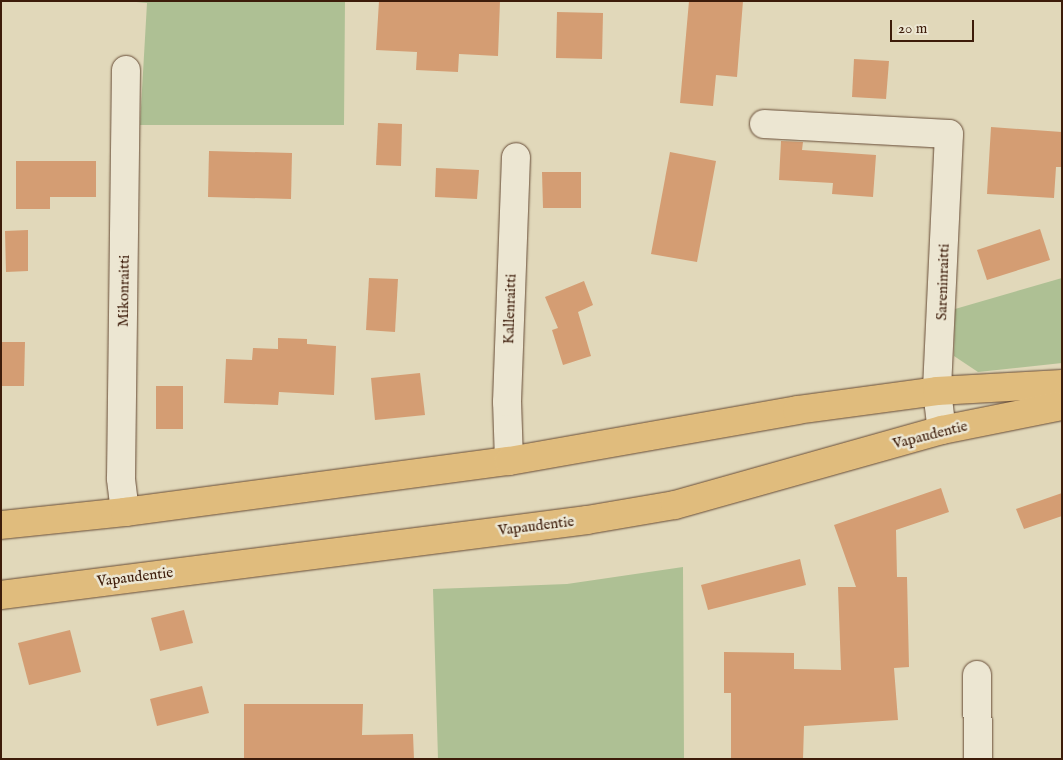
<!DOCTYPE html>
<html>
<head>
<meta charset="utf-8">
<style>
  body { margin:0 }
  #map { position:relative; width:1063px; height:760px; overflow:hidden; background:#e1d8ba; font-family:"IM FELL English",serif }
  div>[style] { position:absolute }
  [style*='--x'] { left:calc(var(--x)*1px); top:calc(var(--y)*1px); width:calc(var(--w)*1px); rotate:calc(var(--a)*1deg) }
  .green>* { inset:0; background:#aec094 }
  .building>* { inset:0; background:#d49d73 }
  .roads { filter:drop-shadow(0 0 1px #664b36) drop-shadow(0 0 1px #664b36) }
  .street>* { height:28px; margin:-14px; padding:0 14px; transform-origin:14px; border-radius:14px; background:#ece6d2 }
  .primary>* { height:28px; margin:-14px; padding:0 14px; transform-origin:14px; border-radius:14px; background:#e0bc7d }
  span { translate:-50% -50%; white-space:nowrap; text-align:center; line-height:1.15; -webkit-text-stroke:5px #ece6d2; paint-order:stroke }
  .street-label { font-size:15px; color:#3d1c0a }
  .frame { position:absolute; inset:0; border:2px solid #3d1c0a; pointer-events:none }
  .scale { position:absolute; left:890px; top:20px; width:84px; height:22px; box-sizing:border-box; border:2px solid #3d1c0a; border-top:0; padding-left:6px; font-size:15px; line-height:18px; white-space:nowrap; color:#3d1c0a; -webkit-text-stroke:4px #ece6d2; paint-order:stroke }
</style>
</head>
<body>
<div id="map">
  <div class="green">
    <div style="clip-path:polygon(126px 1px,345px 1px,344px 125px,140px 125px,147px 3px)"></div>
    <div style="clip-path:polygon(1062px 278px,1062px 363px,978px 372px,954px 356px,955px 309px)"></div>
    <div style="clip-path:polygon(683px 567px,684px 759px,438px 759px,433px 589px,567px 584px)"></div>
  </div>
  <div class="building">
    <div style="clip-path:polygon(379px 1px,500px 1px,498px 56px,459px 54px,458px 72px,416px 70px,417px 52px,376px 50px)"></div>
    <div style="clip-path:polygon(689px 1px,743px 1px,737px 77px,716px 75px,713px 106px,680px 103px)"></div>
    <div style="clip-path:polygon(557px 12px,603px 13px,602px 59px,556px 58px)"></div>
    <div style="clip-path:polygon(854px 59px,889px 61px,886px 99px,852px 97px)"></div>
    <div style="clip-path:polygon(378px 123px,402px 124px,401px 166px,376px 165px)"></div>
    <div style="clip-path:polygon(991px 127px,1062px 132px,1062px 167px,1056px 167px,1054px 198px,987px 194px)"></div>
    <div style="clip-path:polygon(781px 141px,803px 142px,802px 150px,876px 155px,873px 197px,832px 194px,833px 183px,779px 180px)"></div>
    <div style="clip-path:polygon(209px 151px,292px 153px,291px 199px,208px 197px)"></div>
    <div style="clip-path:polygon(670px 152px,716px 161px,697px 262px,651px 254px)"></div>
    <div style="clip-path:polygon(16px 161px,96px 161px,96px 197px,50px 197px,50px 209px,16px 209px)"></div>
    <div style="clip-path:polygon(436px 168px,479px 170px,477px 199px,435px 197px)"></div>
    <div style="clip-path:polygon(542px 172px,581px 172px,581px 208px,543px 208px)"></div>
    <div style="clip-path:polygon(1040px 229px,1050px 260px,987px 280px,977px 250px)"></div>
    <div style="clip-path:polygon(28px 230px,28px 271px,6px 272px,5px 231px)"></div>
    <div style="clip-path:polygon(369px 278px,398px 279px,395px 332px,366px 330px)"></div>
    <div style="clip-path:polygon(584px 281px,593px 305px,578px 312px,591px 356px,563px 365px,552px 330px,558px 328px,545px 297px)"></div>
    <div style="clip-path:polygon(278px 338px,307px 339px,307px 344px,336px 346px,334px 395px,279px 392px,278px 405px,224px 403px,226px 359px,252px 360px,253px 348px,278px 349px)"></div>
    <div style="clip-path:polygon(1px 342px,25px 342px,24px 386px,1px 386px)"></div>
    <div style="clip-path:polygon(420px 373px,425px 415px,375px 420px,371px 378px)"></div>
    <div style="clip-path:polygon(156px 386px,183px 386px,183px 429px,156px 429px)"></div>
    <div style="clip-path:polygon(941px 488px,949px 512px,896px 530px,897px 577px,907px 577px,909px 667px,894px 668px,898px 720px,804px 726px,803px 759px,731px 759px,731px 693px,724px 693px,724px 652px,794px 653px,794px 669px,841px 670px,838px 587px,856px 587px,834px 525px)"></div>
    <div style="clip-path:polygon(1062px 493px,1062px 516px,1024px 529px,1016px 509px)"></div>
    <div style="clip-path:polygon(800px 559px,806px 585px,708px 610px,701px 585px)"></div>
    <div style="clip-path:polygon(184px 610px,193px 643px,160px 651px,151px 618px)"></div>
    <div style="clip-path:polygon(70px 630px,81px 672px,29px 685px,18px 643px)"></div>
    <div style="clip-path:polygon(202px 686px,209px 713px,157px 726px,150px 699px)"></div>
    <div style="clip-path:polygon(244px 704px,363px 704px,362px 735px,413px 734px,414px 759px,244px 759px)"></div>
  </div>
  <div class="roads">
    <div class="street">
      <div style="--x:764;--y:124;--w:185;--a:3.1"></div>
      <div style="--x:949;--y:134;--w:257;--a:92.7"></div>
      <div style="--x:937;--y:391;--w:39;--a:83"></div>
      <div style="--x:509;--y:461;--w:59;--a:-91.9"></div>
      <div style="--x:507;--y:402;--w:245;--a:-87.9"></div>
      <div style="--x:125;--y:512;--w:34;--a:-97"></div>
      <div style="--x:121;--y:478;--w:408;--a:-89.3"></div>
      <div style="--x:977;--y:675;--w:84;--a:89.3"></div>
    </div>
    <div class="primary">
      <div style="--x:1;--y:525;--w:125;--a:-6"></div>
      <div style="--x:125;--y:512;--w:387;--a:-7.6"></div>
      <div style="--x:509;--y:461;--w:292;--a:-10"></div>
      <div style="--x:797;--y:410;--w:141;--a:-7.7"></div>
      <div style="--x:937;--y:391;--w:125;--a:-3.2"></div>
      <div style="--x:1;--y:595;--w:591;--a:-7.29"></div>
      <div style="--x:587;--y:520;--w:89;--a:-9.7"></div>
      <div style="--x:675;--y:505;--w:277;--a:-15.7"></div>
      <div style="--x:942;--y:430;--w:122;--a:-11.3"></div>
    </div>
  </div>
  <div class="street-label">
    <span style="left:943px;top:282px;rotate:-88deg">Sareninraitti</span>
    <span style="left:124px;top:291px;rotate:-89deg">Mikonraitti</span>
    <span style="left:510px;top:309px;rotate:-88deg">Kallenraitti</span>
    <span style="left:930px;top:435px;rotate:-14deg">Vapaudentie</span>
    <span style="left:536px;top:526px;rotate:-7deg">Vapaudentie</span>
    <span style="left:135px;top:577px;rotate:-7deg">Vapaudentie</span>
  </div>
  <div class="frame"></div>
  <div class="scale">20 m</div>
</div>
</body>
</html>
